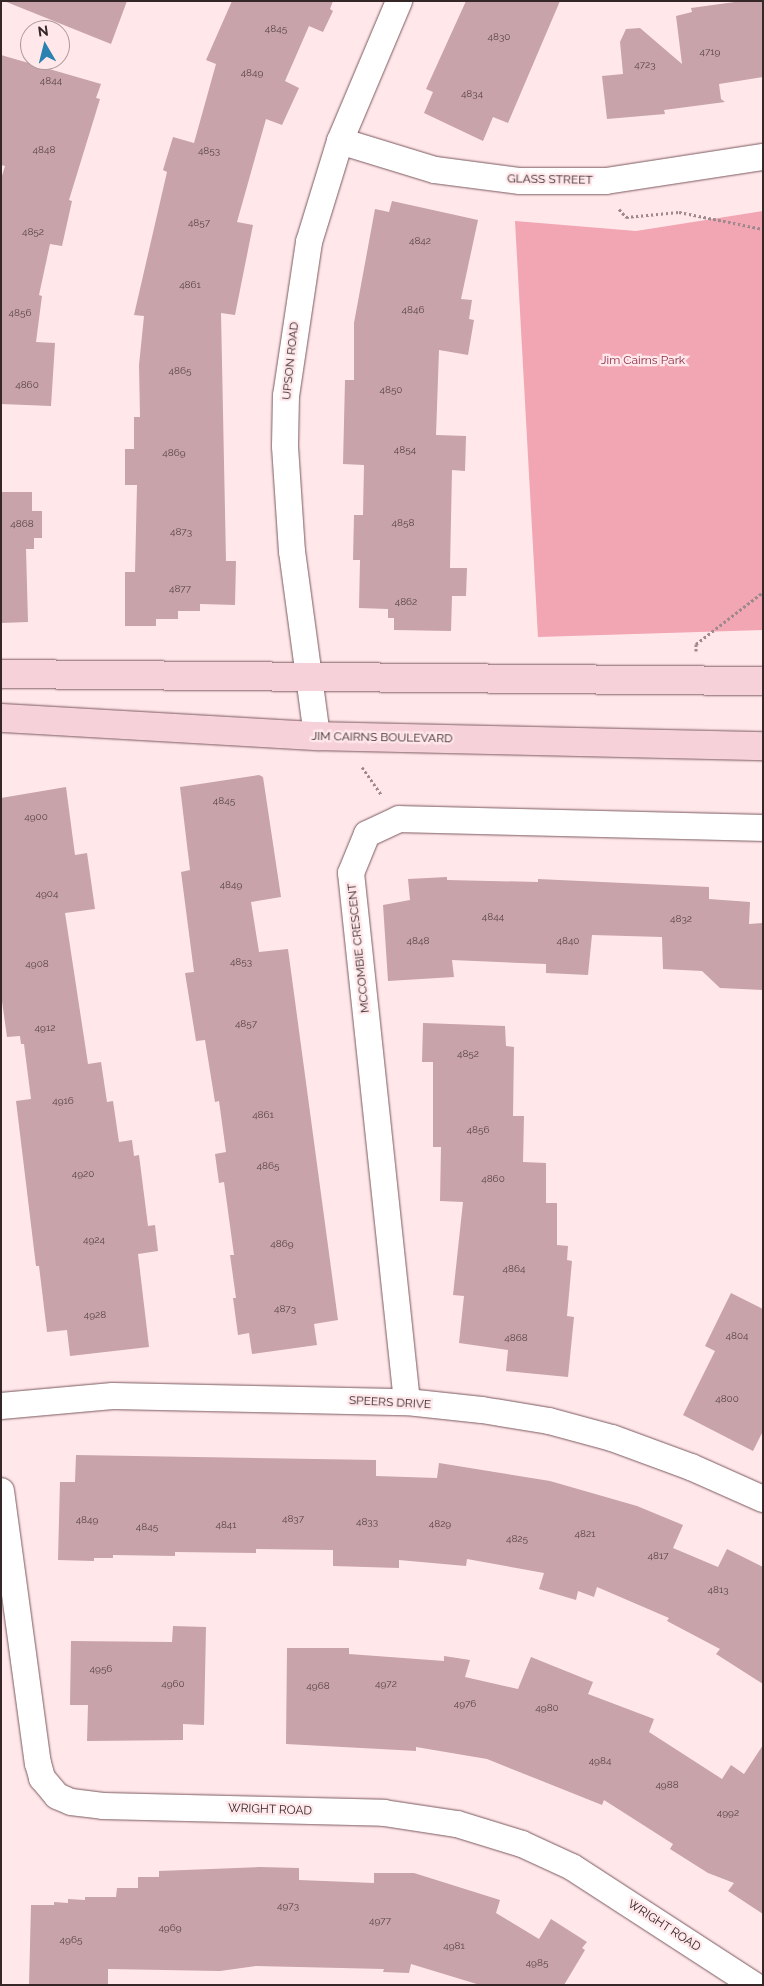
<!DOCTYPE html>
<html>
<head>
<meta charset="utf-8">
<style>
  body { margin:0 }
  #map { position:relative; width:764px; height:1986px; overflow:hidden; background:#ffe7ea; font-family:Raleway,sans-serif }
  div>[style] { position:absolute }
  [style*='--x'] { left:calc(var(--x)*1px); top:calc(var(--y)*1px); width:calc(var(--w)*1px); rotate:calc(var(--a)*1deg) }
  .green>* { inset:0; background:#f2a5b3 }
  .building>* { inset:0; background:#c8a3a9 }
  .path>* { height:3px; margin-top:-1.5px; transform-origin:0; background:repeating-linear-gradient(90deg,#9e8a8d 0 2.5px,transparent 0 5px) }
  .roads { filter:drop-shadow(0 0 1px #7b595f) drop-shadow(0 0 1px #7b595f) }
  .street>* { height:26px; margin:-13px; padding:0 13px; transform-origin:13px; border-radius:13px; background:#fff }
  .secondary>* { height:28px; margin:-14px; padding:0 14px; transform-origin:14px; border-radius:14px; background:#f7d1da }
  span { translate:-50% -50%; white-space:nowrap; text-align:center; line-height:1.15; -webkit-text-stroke:4.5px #ffe7ea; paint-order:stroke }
  .number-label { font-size:10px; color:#5a4548 }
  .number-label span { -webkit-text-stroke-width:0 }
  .street-label { font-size:12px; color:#352628 }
  .park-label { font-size:12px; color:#8c2c47 }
  .frame { position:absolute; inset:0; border:2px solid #352628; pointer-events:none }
  .north { position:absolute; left:20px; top:20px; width:50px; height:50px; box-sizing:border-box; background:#ffe7ea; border:1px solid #ae9a9c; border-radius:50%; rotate:352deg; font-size:14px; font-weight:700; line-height:20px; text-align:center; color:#352628 }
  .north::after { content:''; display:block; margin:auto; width:18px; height:22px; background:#2b82b1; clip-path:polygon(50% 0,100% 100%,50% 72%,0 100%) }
</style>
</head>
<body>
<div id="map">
  <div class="green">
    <div style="clip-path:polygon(763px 211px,763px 630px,538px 637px,515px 221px,636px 231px)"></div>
  </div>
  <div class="building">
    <div style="clip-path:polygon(4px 1px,127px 1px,111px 44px)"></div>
    <div style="clip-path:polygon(232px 1px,333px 1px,330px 9px,333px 11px,323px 32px,309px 26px,285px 81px,299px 88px,282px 125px,266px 119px,237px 222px,253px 225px,235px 315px,221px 313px,226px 561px,236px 561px,235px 605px,200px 604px,200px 611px,178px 611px,178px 619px,156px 619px,156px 626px,125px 626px,125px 572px,135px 572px,137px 485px,125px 485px,125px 449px,134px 449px,134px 417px,140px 417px,139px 365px,144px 316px,134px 315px,167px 172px,163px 170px,173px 137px,194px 143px,216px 64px,206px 60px)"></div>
    <div style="clip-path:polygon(466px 1px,560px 1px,508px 123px,493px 117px,483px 141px,424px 113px,433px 92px,426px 89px)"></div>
    <div style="clip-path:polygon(742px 1px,763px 1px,763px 77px,719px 84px,721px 99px,725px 102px,664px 110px,665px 114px,607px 119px,602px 76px,623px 74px,620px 42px,626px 29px,640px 28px,682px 64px,676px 16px,692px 12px,691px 8px)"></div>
    <div style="clip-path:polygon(1px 55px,101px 84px,96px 98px,100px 99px,69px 200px,72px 201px,62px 246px,50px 244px,39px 295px,42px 296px,36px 342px,55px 343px,51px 406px,1px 404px,1px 179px,5px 166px,1px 165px)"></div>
    <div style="clip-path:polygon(392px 201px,478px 220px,461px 299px,472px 300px,469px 319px,474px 320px,468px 355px,439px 350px,436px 435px,466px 436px,465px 471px,452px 470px,450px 568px,467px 568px,466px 596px,452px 596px,451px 631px,394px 630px,394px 618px,388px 618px,388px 609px,359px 608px,360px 560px,353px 560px,354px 515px,363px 515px,364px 465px,343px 464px,345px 380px,354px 380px,354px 323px,375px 209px,389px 212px)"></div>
    <div style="clip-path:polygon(1px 492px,32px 492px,32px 511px,42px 511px,42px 538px,34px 538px,34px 549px,26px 549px,28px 622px,1px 623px)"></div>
    <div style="clip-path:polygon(259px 775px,263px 777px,281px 897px,251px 902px,259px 952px,288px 949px,338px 1320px,314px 1324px,317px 1345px,252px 1354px,249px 1333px,238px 1335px,233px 1298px,236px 1298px,230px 1255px,234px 1255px,224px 1182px,219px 1183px,215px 1154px,226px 1152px,219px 1101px,215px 1102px,205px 1040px,196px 1041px,185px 973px,194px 972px,181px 872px,190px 870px,180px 787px)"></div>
    <div style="clip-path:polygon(66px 787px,75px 855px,87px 853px,95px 909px,65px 913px,88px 1064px,101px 1062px,107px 1102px,113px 1101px,119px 1142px,132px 1140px,134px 1156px,139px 1155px,148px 1226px,155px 1225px,158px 1251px,138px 1254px,149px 1347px,70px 1356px,67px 1330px,47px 1332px,39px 1266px,36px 1266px,16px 1101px,31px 1099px,24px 1044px,21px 1044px,20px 1036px,7px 1037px,1px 994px,1px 798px)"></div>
    <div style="clip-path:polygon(447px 877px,447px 880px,538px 882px,538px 879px,709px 887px,709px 899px,750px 902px,749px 924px,763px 923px,763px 990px,720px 988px,702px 971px,663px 969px,662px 937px,592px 935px,588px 975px,546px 973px,546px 964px,452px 960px,454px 977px,388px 981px,383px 905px,410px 900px,408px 879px)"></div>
    <div style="clip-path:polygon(423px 1023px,505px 1026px,506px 1046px,514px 1047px,513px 1116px,524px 1116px,523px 1162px,546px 1163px,546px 1203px,557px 1203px,557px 1245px,568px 1246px,567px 1260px,572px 1261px,567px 1316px,574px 1317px,568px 1377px,506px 1371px,508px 1350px,459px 1343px,464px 1296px,453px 1295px,463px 1202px,440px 1201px,441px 1147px,433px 1147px,433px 1062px,422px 1062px)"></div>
    <div style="clip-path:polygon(731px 1293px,763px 1309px,763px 1431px,753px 1451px,683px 1415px,715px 1351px,705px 1346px)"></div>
    <div style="clip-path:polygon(76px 1455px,376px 1460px,376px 1476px,437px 1478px,439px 1463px,550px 1481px,637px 1506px,683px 1525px,673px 1548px,718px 1567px,727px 1549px,763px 1567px,763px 1684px,716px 1654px,720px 1649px,667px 1621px,669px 1618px,597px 1587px,594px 1597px,578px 1591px,576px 1600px,539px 1589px,544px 1573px,467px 1559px,466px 1566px,399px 1560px,399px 1568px,333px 1566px,333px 1550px,256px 1549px,256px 1553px,175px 1552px,175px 1556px,113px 1555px,113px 1558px,94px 1558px,94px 1561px,58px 1560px,60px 1482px,75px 1482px)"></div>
    <div style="clip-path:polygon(173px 1626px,206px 1627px,204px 1725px,183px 1724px,183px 1740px,87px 1741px,88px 1705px,70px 1705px,71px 1641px,172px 1642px)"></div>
    <div style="clip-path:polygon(287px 1648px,349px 1648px,349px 1654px,444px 1661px,444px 1656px,470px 1660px,465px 1677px,518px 1689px,531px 1657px,593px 1682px,588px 1694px,654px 1719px,649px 1732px,722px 1779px,731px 1765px,744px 1774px,763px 1745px,763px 1914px,728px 1891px,734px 1883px,708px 1873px,670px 1849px,673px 1844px,604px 1800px,602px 1805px,487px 1759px,416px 1747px,416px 1751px,399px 1750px,286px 1744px)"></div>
    <div style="clip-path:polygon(260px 1867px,299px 1868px,299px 1880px,374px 1883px,374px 1873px,414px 1873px,500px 1900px,496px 1913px,539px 1939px,551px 1919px,587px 1942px,582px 1948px,585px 1950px,564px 1985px,480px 1985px,411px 1964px,409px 1973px,383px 1972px,384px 1969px,256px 1966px,220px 1971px,108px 1969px,108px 1985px,29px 1985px,31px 1905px,54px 1905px,54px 1902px,68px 1903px,68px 1899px,85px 1900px,85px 1897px,116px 1897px,117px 1888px,138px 1888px,138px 1877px,159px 1877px,159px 1871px)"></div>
  </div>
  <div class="path">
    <div style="--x:619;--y:209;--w:11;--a:49"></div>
    <div style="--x:626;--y:217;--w:53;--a:-5.4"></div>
    <div style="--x:679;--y:212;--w:86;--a:11.4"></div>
    <div style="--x:696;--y:651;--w:7;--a:-90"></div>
    <div style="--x:696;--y:644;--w:85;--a:-37.8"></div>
    <div style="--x:362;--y:767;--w:33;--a:55"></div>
  </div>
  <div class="roads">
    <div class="street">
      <div style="--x:340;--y:141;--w:99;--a:17"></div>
      <div style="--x:435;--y:170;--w:86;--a:7.4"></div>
      <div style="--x:520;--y:181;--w:86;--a:0"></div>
      <div style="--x:606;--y:181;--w:159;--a:-8.7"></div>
      <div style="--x:317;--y:736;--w:186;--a:-97.7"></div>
      <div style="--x:292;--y:552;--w:106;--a:-93.8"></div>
      <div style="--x:285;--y:446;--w:50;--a:-88.9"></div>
      <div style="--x:286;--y:396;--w:156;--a:-81.5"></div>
      <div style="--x:309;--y:242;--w:106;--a:-72.9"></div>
      <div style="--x:340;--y:141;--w:152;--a:-67.1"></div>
      <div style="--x:407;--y:1402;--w:532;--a:-96.04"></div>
      <div style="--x:351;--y:873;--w:42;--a:-67.7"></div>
      <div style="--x:367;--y:834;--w:35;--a:-25"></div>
      <div style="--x:399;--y:819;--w:364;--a:1.4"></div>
      <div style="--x:1;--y:1406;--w:112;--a:-5.1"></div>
      <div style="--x:113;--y:1396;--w:294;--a:1.2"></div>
      <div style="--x:407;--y:1402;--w:75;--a:6.1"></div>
      <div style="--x:482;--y:1410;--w:68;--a:9.3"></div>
      <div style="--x:549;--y:1421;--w:65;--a:15.1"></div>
      <div style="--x:612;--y:1438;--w:84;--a:20.2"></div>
      <div style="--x:691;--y:1467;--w:79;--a:24"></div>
      <div style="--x:1;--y:1491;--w:275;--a:82.3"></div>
      <div style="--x:38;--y:1763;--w:16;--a:75"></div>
      <div style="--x:42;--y:1778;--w:23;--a:50"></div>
      <div style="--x:57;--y:1796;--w:15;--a:23"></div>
      <div style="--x:71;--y:1802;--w:32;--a:7"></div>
      <div style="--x:103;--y:1806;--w:281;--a:1.4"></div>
      <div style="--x:384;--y:1813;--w:74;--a:8.6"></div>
      <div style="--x:457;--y:1824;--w:68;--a:17.1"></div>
      <div style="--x:522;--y:1844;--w:55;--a:24.7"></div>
      <div style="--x:572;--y:1867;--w:217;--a:33"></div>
    </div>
    <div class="secondary">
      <div style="--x:1;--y:674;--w:762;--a:0.53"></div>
      <div style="--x:1;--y:718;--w:317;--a:3.3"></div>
      <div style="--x:317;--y:736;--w:446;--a:1.3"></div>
    </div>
  </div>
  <div class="number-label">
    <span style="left:276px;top:29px">4845</span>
    <span style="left:499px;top:37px">4830</span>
    <span style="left:710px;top:52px">4719</span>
    <span style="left:645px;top:65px">4723</span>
    <span style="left:252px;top:73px">4849</span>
    <span style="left:51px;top:81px">4844</span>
    <span style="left:472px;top:94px">4834</span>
    <span style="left:44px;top:150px">4848</span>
    <span style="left:209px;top:151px">4853</span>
    <span style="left:199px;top:223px">4857</span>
    <span style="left:33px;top:232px">4852</span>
    <span style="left:420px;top:241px">4842</span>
    <span style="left:190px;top:285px">4861</span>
    <span style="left:413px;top:310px">4846</span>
    <span style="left:20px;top:313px">4856</span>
    <span style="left:180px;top:371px">4865</span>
    <span style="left:27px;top:385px">4860</span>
    <span style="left:391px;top:390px">4850</span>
    <span style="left:405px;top:450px">4854</span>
    <span style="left:174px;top:453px">4869</span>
    <span style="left:403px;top:523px">4858</span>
    <span style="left:22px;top:524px">4868</span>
    <span style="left:181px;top:532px">4873</span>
    <span style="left:180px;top:589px">4877</span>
    <span style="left:406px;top:602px">4862</span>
    <span style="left:224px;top:801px">4845</span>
    <span style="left:36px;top:817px">4900</span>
    <span style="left:231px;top:885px">4849</span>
    <span style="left:47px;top:894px">4904</span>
    <span style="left:493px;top:917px">4844</span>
    <span style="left:681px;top:919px">4832</span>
    <span style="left:418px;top:941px">4848</span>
    <span style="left:568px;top:941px">4840</span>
    <span style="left:241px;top:962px">4853</span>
    <span style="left:37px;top:964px">4908</span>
    <span style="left:246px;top:1024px">4857</span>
    <span style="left:45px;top:1028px">4912</span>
    <span style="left:468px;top:1054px">4852</span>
    <span style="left:63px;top:1101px">4916</span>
    <span style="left:263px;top:1115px">4861</span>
    <span style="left:478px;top:1130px">4856</span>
    <span style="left:268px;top:1166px">4865</span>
    <span style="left:83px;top:1174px">4920</span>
    <span style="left:493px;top:1179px">4860</span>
    <span style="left:94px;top:1240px">4924</span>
    <span style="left:282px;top:1244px">4869</span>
    <span style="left:514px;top:1269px">4864</span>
    <span style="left:285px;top:1309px">4873</span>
    <span style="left:95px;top:1315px">4928</span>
    <span style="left:737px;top:1336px">4804</span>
    <span style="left:516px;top:1338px">4868</span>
    <span style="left:727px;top:1399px">4800</span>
    <span style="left:293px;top:1519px">4837</span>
    <span style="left:87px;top:1520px">4849</span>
    <span style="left:367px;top:1522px">4833</span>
    <span style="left:440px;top:1524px">4829</span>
    <span style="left:226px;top:1525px">4841</span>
    <span style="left:147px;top:1527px">4845</span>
    <span style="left:585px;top:1534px">4821</span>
    <span style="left:517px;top:1539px">4825</span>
    <span style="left:658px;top:1556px">4817</span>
    <span style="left:718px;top:1590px">4813</span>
    <span style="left:101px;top:1669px">4956</span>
    <span style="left:173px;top:1684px">4960</span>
    <span style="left:386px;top:1684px">4972</span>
    <span style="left:318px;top:1686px">4968</span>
    <span style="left:465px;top:1704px">4976</span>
    <span style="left:547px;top:1708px">4980</span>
    <span style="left:600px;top:1761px">4984</span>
    <span style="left:667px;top:1785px">4988</span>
    <span style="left:728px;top:1813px">4992</span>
    <span style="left:288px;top:1906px">4973</span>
    <span style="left:380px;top:1921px">4977</span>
    <span style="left:170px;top:1928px">4969</span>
    <span style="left:71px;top:1940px">4965</span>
    <span style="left:454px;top:1946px">4981</span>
    <span style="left:537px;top:1963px">4985</span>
  </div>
  <div class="street-label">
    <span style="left:550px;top:180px;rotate:1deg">GLASS STREET</span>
    <span style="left:291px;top:361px;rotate:-84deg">UPSON ROAD</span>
    <span style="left:382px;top:738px;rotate:1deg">JIM CAIRNS BOULEVARD</span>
    <span style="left:359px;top:948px;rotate:-96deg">MCCOMBIE CRESCENT</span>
    <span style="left:390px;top:1403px;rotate:3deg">SPEERS DRIVE</span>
    <span style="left:270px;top:1810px;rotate:2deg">WRIGHT ROAD</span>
    <span style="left:664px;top:1926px;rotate:33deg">WRIGHT ROAD</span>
  </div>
  <div class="park-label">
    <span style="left:643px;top:361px">Jim Cairns Park</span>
  </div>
  <div class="frame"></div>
  <div class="north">N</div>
</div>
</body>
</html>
